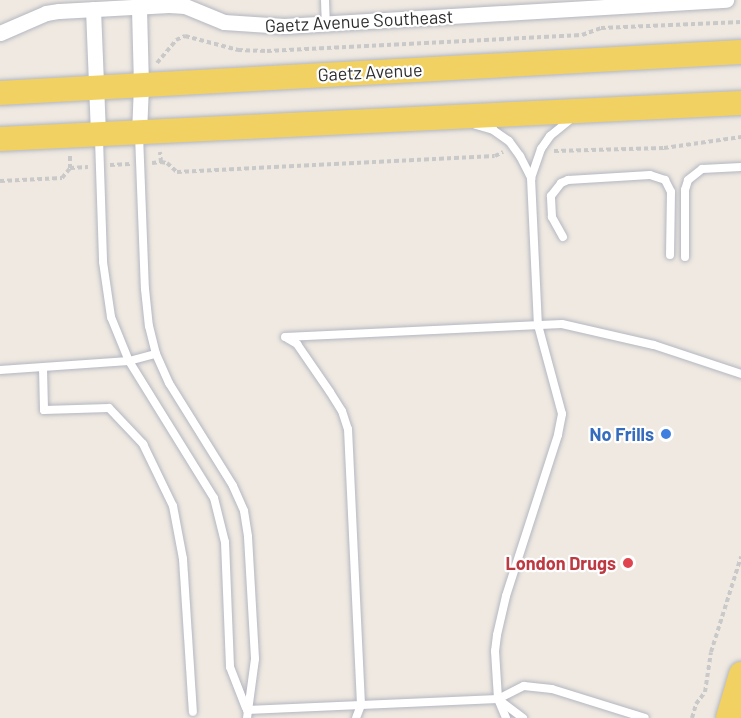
<!DOCTYPE html>
<html>
<head>
<meta charset="utf-8">
<style>
  body { margin:0 }
  #map { position:relative; width:741px; height:718px; overflow:hidden; background:#efe9e1; font-family:Barlow,sans-serif }
  div>[style] { position:absolute }
  [style*='--x'] { left:calc(var(--x)*1px); top:calc(var(--y)*1px); width:calc(var(--w)*1px); rotate:calc(var(--a)*1deg) }
  .path>* { height:4px; margin-top:-2px; transform-origin:0; background:repeating-linear-gradient(90deg,#c9c9c9 0 4.5px,transparent 0 7.5px) }
  .roads { filter:drop-shadow(0 0 2px #b4b7c1) drop-shadow(0 0 2px #b4b7c1) }
  .service>* { height:8px; margin:-4px; padding:0 4px; transform-origin:4px; border-radius:4px; background:#fff }
  .minor>* { height:15px; margin:-7.5px; padding:0 7.5px; transform-origin:7.5px; border-radius:7.5px; background:#fff }
  .primary>* { height:24px; margin:-12px; padding:0 12px; transform-origin:12px; border-radius:12px; background:#f2d163 }
  .dots>* { width:16px; height:16px; translate:-50% -50%; box-sizing:border-box; border:3px solid #fff; border-radius:50% }
  span { translate:-50% -50%; white-space:nowrap; text-align:center; line-height:1.15; -webkit-text-stroke:4.5px #fff; paint-order:stroke }
  .street-label { font-size:18px; color:#2e2e2e }
  .shop-label { font-size:18px; color:#366cbe; font-weight:700 }
  .right { translate:-100% -50%; text-align:right }
  .health-label { font-size:18px; color:#be3a42; font-weight:700 }
</style>
</head>
<body>
<div id="map">
  <div class="path">
    <div style="--x:157;--y:63;--w:30;--a:-50"></div>
    <div style="--x:176;--y:40;--w:10;--a:-24"></div>
    <div style="--x:185;--y:36;--w:55;--a:14.8"></div>
    <div style="--x:238;--y:50;--w:29;--a:2"></div>
    <div style="--x:267;--y:51;--w:315;--a:-2.9"></div>
    <div style="--x:582;--y:35;--w:20;--a:-20"></div>
    <div style="--x:601;--y:28;--w:140;--a:-2.5"></div>
    <div style="--x:554;--y:151;--w:110;--a:-1.6"></div>
    <div style="--x:664;--y:148;--w:78;--a:-8.1"></div>
    <div style="--x:161;--y:162;--w:6;--a:9"></div>
    <div style="--x:167;--y:163;--w:13;--a:42"></div>
    <div style="--x:177;--y:172;--w:318;--a:-2.9"></div>
    <div style="--x:495;--y:156;--w:9;--a:-27"></div>
    <div style="--x:152;--y:163;--w:9;--a:-6"></div>
    <div style="--x:161;--y:162;--w:10;--a:-96"></div>
    <div style="--x:110;--y:165;--w:20;--a:-3"></div>
    <div style="--x:70;--y:168;--w:18;--a:-3"></div>
    <div style="--x:0;--y:181;--w:62;--a:-2.8"></div>
    <div style="--x:62;--y:178;--w:13;--a:-51"></div>
    <div style="--x:70;--y:168;--w:14;--a:-90"></div>
    <div style="--x:692;--y:718;--w:15;--a:-74"></div>
    <div style="--x:696;--y:704;--w:15;--a:-53"></div>
    <div style="--x:705;--y:692;--w:40;--a:-81.5"></div>
    <div style="--x:711;--y:652;--w:100;--a:-72.5"></div>
  </div>
  <div class="roads">
    <div class="service">
      <div style="--x:325;--y:0;--w:24;--a:88"></div>
      <div style="--x:476;--y:125;--w:18;--a:16"></div>
      <div style="--x:493;--y:130;--w:19;--a:35"></div>
      <div style="--x:509;--y:141;--w:19;--a:54"></div>
      <div style="--x:520;--y:156;--w:25;--a:63"></div>
      <div style="--x:531;--y:178;--w:147;--a:87.3"></div>
      <div style="--x:538;--y:325;--w:92;--a:74.9"></div>
      <div style="--x:562;--y:414;--w:21;--a:101"></div>
      <div style="--x:558;--y:435;--w:169;--a:107.9"></div>
      <div style="--x:506;--y:596;--w:40;--a:103"></div>
      <div style="--x:497;--y:635;--w:16;--a:97"></div>
      <div style="--x:495;--y:651;--w:48;--a:86.4"></div>
      <div style="--x:498;--y:699;--w:21;--a:67"></div>
      <div style="--x:139;--y:135;--w:154;--a:87.8"></div>
      <div style="--x:145;--y:289;--w:37;--a:84"></div>
      <div style="--x:149;--y:326;--w:29;--a:76"></div>
      <div style="--x:156;--y:354;--w:32;--a:66"></div>
      <div style="--x:169;--y:383;--w:121;--a:58.1"></div>
      <div style="--x:233;--y:486;--w:27;--a:66"></div>
      <div style="--x:244;--y:511;--w:26;--a:81"></div>
      <div style="--x:248;--y:537;--w:122;--a:86.7"></div>
      <div style="--x:255;--y:659;--w:60;--a:97.7"></div>
      <div style="--x:99;--y:139;--w:123;--a:88.1"></div>
      <div style="--x:103;--y:262;--w:56;--a:81.7"></div>
      <div style="--x:111;--y:317;--w:48;--a:67.8"></div>
      <div style="--x:129;--y:361;--w:161;--a:58.2"></div>
      <div style="--x:214;--y:498;--w:45;--a:76"></div>
      <div style="--x:225;--y:542;--w:125;--a:87.7"></div>
      <div style="--x:230;--y:667;--w:44;--a:68.7"></div>
      <div style="--x:531;--y:178;--w:31;--a:-71"></div>
      <div style="--x:541;--y:149;--w:16;--a:-55"></div>
      <div style="--x:550;--y:136;--w:27;--a:-39"></div>
      <div style="--x:563;--y:237;--w:23;--a:-119"></div>
      <div style="--x:552;--y:217;--w:21;--a:-93"></div>
      <div style="--x:551;--y:196;--w:16;--a:-52"></div>
      <div style="--x:561;--y:183;--w:8;--a:-23"></div>
      <div style="--x:568;--y:180;--w:82;--a:-3.5"></div>
      <div style="--x:650;--y:175;--w:16;--a:18"></div>
      <div style="--x:665;--y:180;--w:13;--a:63"></div>
      <div style="--x:671;--y:192;--w:63;--a:90.9"></div>
      <div style="--x:685;--y:257;--w:67;--a:-90"></div>
      <div style="--x:685;--y:190;--w:10;--a:-73"></div>
      <div style="--x:688;--y:180;--w:18;--a:-38"></div>
      <div style="--x:702;--y:169;--w:39;--a:-3"></div>
      <div style="--x:285;--y:337;--w:277;--a:-2.7"></div>
      <div style="--x:562;--y:324;--w:94;--a:12.9"></div>
      <div style="--x:654;--y:345;--w:92;--a:18.4"></div>
      <div style="--x:287;--y:338;--w:12;--a:31"></div>
      <div style="--x:297;--y:344;--w:58;--a:55.5"></div>
      <div style="--x:330;--y:392;--w:22;--a:58"></div>
      <div style="--x:342;--y:411;--w:19;--a:72"></div>
      <div style="--x:348;--y:429;--w:276;--a:87.3"></div>
      <div style="--x:361;--y:705;--w:14;--a:111"></div>
      <div style="--x:43;--y:368;--w:42;--a:88.6"></div>
      <div style="--x:44;--y:410;--w:65;--a:-1.8"></div>
      <div style="--x:109;--y:408;--w:50;--a:46.6"></div>
      <div style="--x:143;--y:444;--w:69;--a:64.2"></div>
      <div style="--x:173;--y:506;--w:54;--a:79.3"></div>
      <div style="--x:183;--y:559;--w:153;--a:86.3"></div>
      <div style="--x:0;--y:370;--w:129;--a:-4"></div>
      <div style="--x:129;--y:361;--w:28;--a:-15"></div>
      <div style="--x:499;--y:700;--w:30;--a:37"></div>
      <div style="--x:247;--y:710;--w:251;--a:-2.5"></div>
      <div style="--x:498;--y:699;--w:29;--a:-27"></div>
      <div style="--x:524;--y:686;--w:28;--a:6"></div>
      <div style="--x:552;--y:689;--w:97;--a:17.3"></div>
    </div>
    <div class="minor">
      <div style="--x:93;--y:9;--w:125;--a:87.7"></div>
      <div style="--x:0;--y:33;--w:50;--a:-23.5"></div>
      <div style="--x:46;--y:13;--w:13;--a:-9"></div>
      <div style="--x:59;--y:11;--w:110;--a:-3.1"></div>
      <div style="--x:169;--y:5;--w:16;--a:4"></div>
      <div style="--x:185;--y:6;--w:42;--a:22.3"></div>
      <div style="--x:224;--y:22;--w:60;--a:3.8"></div>
      <div style="--x:284;--y:26;--w:443;--a:-3.4"></div>
      <div style="--x:139;--y:133;--w:48;--a:-87.6"></div>
      <div style="--x:141;--y:85;--w:78;--a:-91.5"></div>
    </div>
    <div class="primary">
      <div style="--x:0;--y:93;--w:742;--a:-3.17"></div>
      <div style="--x:0;--y:139;--w:742;--a:-2.78"></div>
      <div style="--x:728;--y:718;--w:46;--a:-73.5"></div>
    </div>
  </div>
  <div class="dots">
    <div style="left:666px;top:434px;background:#3f7fe0"></div>
    <div style="left:628px;top:563px;background:#e0444e"></div>
  </div>
  <div class="street-label">
    <span style="left:359px;top:21px;rotate:-3deg">Gaetz Avenue Southeast</span>
    <span style="left:370px;top:72px;rotate:-3deg">Gaetz Avenue</span>
  </div>
  <div class="shop-label">
    <span class="right" style="left:654px;top:434px">No Frills</span>
  </div>
  <div class="health-label">
    <span class="right" style="left:616px;top:563px">London Drugs</span>
  </div>
</div>
</body>
</html>
